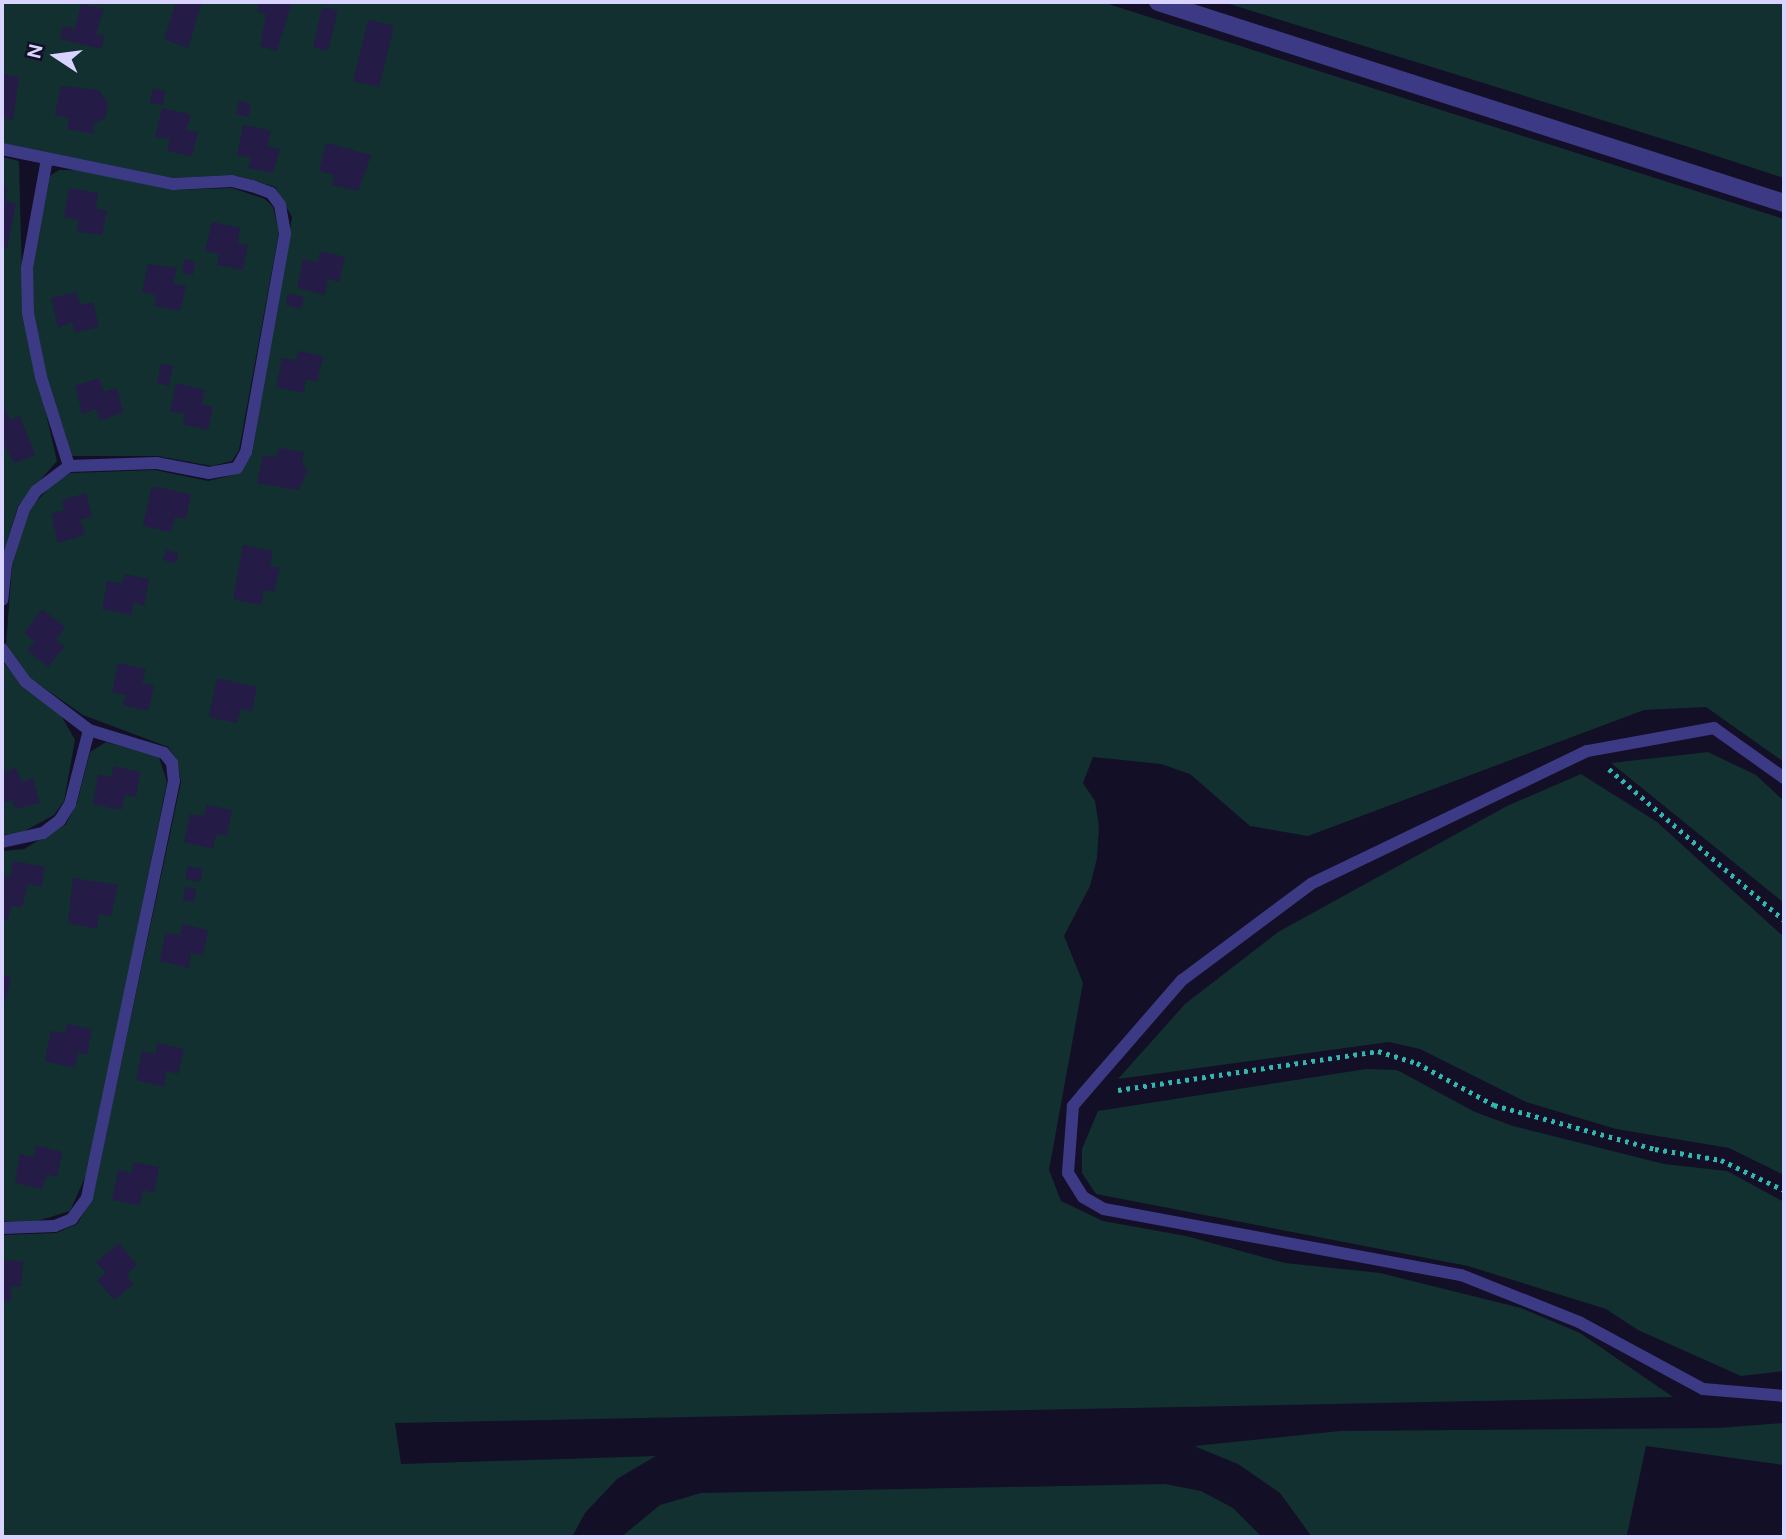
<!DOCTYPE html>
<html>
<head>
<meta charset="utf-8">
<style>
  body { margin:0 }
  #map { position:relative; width:1786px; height:1539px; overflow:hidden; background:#130f26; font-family:"DM Sans",sans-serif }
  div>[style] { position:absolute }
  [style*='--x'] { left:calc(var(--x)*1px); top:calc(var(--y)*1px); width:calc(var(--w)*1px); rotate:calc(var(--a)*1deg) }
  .green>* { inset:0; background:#12302f }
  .building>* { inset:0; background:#241b47 }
  .path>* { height:4.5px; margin-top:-2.25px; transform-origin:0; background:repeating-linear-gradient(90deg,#2fb8b0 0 3.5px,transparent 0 8.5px) }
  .lane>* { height:12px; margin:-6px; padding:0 6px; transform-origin:6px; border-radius:6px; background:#3d3a85 }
  .street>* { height:18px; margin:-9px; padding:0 9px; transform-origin:9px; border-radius:9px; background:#3d3a85 }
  span { translate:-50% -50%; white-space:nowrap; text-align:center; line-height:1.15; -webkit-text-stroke:7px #130f26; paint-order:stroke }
  .frame { position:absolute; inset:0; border:4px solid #d9d4ff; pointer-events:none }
  .north { position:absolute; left:21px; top:21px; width:70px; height:70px; -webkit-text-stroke:5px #130f26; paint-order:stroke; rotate:283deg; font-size:19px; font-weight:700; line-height:28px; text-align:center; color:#d9d4ff }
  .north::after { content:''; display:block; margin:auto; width:24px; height:32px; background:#d9d4ff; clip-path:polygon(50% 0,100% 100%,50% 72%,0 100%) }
</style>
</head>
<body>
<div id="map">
  <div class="green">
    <div style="clip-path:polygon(2px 2px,1102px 2px,1784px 219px,1784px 762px,1706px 707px,1644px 710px,1308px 836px,1250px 826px,1190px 774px,1161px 764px,1093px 757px,1083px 783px,1095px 801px,1099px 826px,1097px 858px,1090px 886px,1064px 936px,1083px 983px,1049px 1170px,1061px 1201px,1103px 1221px,1186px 1236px,1285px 1263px,1380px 1273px,1521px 1308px,1580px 1333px,1673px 1397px,395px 1423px,401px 1464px,656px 1456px,617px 1479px,585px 1513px,572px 1537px,2px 1537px,2px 1235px,56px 1233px,77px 1224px,92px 1200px,181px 782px,177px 760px,168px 747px,83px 715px,30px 678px,6px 645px,12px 566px,28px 510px,54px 483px,71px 473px,155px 470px,208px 481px,241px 473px,252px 454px,292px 217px,275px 187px,253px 180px,233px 175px,173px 178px,2px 143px)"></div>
    <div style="clip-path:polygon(1223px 2px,1784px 2px,1784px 178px,1692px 148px)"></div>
    <div style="clip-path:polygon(2px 157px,19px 161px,23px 314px,57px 461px,18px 506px,2px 558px)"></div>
    <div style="clip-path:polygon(59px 170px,82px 170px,172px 190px,232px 188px,265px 199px,273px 207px,279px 232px,239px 450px,232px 461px,212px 466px,157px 456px,72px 456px,46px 376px,34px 313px,32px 269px,50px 176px)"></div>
    <div style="clip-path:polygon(2px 661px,22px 685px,61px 715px,75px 740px,64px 801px,54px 815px,21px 833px,2px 835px)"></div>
    <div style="clip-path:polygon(106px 742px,159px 757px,167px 782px,88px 1171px,70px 1211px,31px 1223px,2px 1221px,2px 851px,24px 849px,66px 824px,77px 803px,90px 752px)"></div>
    <div style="clip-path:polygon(1708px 752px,1756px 775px,1784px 801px,1784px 903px,1611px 763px)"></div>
    <div style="clip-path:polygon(1581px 774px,1657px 822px,1784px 937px,1784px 1175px,1729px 1148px,1616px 1129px,1526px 1102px,1420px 1049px,1389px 1042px,1118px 1079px,1185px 1004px,1278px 932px,1507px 806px)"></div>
    <div style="clip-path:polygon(1366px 1069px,1397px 1070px,1475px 1112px,1513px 1126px,1664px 1164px,1727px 1171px,1784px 1202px,1784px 1371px,1741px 1376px,1638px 1330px,1606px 1309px,1468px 1266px,1096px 1194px,1082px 1173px,1082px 1149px,1098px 1111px)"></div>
    <div style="clip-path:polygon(1784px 1423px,1784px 1465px,1646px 1446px,1627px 1535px,1634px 1537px,1312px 1537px,1280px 1493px,1238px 1464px,1194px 1446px,1340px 1431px,1718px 1428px)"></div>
    <div style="clip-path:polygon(1165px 1484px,1201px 1491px,1233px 1508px,1262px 1537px,621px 1537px,660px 1505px,701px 1493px)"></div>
  </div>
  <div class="building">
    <div style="clip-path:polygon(176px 2px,202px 2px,188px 48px,164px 39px)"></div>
    <div style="clip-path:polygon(259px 2px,292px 2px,277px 51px,260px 46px,266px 14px,257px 12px)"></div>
    <div style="clip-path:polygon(81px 4px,104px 9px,96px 34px,105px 36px,101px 49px,60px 39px,63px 26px,75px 29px)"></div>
    <div style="clip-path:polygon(322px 7px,338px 10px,328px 51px,313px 47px)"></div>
    <div style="clip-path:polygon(368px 20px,394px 26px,379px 87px,353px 81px)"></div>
    <div style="clip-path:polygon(2px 74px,19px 77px,13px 120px,2px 118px)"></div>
    <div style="clip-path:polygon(61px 86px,99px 90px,108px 104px,105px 119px,95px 122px,93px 134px,67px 129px,69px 118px,55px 115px)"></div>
    <div style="clip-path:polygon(153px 88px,165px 91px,163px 105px,150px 103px)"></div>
    <div style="clip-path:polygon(239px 101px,251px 104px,248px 117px,236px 114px)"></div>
    <div style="clip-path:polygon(162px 108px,191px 115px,186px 130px,198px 132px,192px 156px,167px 151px,170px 139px,155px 137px)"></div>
    <div style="clip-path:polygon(243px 125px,271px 131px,267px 146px,280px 149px,273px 173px,248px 168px,251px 157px,237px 156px)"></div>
    <div style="clip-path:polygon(326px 143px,371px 155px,358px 191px,332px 185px,334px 175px,319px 171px)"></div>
    <div style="clip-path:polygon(2px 186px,7px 187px,5px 201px,16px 204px,7px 248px,2px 247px)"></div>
    <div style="clip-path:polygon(69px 188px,98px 193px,96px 208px,107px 211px,102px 235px,77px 232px,78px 220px,64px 217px)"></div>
    <div style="clip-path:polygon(212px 222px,240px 228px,238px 243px,248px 245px,243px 270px,217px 265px,219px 254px,205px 251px)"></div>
    <div style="clip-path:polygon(320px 251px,345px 257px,339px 282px,328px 279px,325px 295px,297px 288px,303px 259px,318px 262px)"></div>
    <div style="clip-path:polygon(184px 259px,195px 261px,193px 275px,182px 273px)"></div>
    <div style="clip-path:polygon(148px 264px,177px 268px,173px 284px,186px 286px,180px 311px,155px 306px,156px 295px,142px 292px)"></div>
    <div style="clip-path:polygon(76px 292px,80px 305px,93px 302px,99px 327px,75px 333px,72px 322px,58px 328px,51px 298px)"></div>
    <div style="clip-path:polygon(288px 293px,304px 297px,301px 309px,286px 305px)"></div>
    <div style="clip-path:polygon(298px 351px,323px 356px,317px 382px,306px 379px,304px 393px,276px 387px,282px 358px,296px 360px)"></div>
    <div style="clip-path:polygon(161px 363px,173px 366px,169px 386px,157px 383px)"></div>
    <div style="clip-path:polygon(99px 378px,104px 392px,117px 388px,123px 412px,100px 421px,96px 409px,82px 414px,75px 386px)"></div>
    <div style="clip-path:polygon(176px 383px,205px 390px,201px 404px,213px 407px,208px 430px,183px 424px,185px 414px,170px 411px)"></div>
    <div style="clip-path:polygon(4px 406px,10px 420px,20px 416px,35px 455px,14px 463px,2px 440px)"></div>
    <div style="clip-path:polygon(279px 448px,304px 452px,302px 464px,308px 469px,299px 490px,257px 483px,263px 455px,276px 457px)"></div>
    <div style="clip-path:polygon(152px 486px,191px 494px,186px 519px,175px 517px,171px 532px,143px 526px)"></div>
    <div style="clip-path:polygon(86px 493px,92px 516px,80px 520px,85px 535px,58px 543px,51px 514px,64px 510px,62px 500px)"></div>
    <div style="clip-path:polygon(243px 545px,273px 551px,270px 566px,280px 568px,274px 592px,264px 590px,261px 605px,233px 599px)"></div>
    <div style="clip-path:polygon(166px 550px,178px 553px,176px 563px,163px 560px)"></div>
    <div style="clip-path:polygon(125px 574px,149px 579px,144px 606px,134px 602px,131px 615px,102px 609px,107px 581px,122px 584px)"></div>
    <div style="clip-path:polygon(42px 609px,65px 627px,56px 640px,65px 646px,48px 667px,27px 650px,35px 642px,24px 633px)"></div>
    <div style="clip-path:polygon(118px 663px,146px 669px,142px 683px,154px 686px,148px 711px,123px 705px,126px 695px,112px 692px)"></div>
    <div style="clip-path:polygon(217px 678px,257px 687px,252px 711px,241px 709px,237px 723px,209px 717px)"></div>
    <div style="clip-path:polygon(114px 766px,140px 772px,136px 797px,125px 795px,121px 810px,93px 804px,98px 774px,111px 777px)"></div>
    <div style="clip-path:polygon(16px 768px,21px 782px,33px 778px,40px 803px,15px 809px,12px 800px,2px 804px,2px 773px)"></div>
    <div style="clip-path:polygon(207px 805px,232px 810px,227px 836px,216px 834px,213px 849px,184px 842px,190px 814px,204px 816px)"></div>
    <div style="clip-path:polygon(13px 861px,45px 867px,41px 887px,28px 884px,22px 907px,11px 906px,8px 920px,2px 918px,2px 880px,3px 876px,10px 877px)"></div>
    <div style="clip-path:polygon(188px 866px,203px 869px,200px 882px,185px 879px)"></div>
    <div style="clip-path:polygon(73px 878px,118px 885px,111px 916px,99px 914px,97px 929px,68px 923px)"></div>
    <div style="clip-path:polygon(185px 887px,196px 889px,194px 902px,183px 900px)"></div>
    <div style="clip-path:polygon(182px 924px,208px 930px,203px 956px,191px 953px,189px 968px,160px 961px,165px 933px,180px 935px)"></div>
    <div style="clip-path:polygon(2px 975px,11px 977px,5px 1002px,2px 1001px)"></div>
    <div style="clip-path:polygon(67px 1024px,92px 1029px,87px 1055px,78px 1053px,75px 1068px,45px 1061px,51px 1031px,65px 1033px)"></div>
    <div style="clip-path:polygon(157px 1043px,184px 1049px,178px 1074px,166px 1071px,164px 1087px,136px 1080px,142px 1051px,156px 1054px)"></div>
    <div style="clip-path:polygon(36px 1145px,62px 1152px,57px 1177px,47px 1174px,42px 1189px,15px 1183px,20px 1154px,34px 1157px)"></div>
    <div style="clip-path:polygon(133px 1162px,159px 1167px,154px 1193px,143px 1190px,140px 1205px,112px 1200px,118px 1170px,132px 1173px)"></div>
    <div style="clip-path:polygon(119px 1243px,137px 1265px,126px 1275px,133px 1284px,114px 1300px,97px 1280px,106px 1273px,96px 1262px)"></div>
    <div style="clip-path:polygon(2px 1260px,23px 1261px,21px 1287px,11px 1286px,11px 1301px,2px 1301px)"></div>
  </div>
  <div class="path">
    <div style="--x:1609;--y:769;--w:231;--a:40.8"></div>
    <div style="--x:1118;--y:1090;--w:263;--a:-8.5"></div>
    <div style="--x:1378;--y:1051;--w:41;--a:17.1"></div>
    <div style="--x:1417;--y:1063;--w:88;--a:28.6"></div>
    <div style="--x:1494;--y:1105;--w:167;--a:15.3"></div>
    <div style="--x:1655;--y:1149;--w:67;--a:9.5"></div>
    <div style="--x:1721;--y:1160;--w:70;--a:25.5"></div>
  </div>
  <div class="lane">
    <div style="--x:2;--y:149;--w:175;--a:11.6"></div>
    <div style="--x:173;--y:184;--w:59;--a:-2.9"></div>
    <div style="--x:232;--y:181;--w:21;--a:14"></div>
    <div style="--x:252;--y:186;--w:20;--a:20"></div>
    <div style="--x:271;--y:193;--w:15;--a:53"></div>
    <div style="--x:280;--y:205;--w:29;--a:80"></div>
    <div style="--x:285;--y:234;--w:221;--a:100.1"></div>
    <div style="--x:246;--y:452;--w:18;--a:119"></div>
    <div style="--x:237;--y:468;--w:28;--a:170"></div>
    <div style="--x:209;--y:473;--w:54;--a:-169.3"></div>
    <div style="--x:156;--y:463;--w:87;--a:178"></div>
    <div style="--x:69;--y:466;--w:41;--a:142.9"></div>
    <div style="--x:36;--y:491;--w:22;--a:124"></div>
    <div style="--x:24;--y:509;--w:58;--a:108.1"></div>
    <div style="--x:6;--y:564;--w:36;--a:96"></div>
    <div style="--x:47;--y:159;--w:111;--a:100.4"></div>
    <div style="--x:27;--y:268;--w:45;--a:88.7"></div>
    <div style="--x:28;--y:313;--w:65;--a:78.5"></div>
    <div style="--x:41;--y:377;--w:93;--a:72.5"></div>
    <div style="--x:2;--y:649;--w:41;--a:54"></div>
    <div style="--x:26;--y:682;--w:79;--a:37.3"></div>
    <div style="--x:89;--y:730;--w:78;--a:17"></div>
    <div style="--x:164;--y:753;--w:13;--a:51"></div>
    <div style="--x:172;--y:763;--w:18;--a:84"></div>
    <div style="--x:174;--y:781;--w:426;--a:101.8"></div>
    <div style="--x:87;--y:1198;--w:26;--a:126"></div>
    <div style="--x:72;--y:1219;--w:18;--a:158"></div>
    <div style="--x:55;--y:1226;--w:53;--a:177.8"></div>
    <div style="--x:1784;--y:778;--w:86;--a:-144.5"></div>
    <div style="--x:1714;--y:728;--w:129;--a:169.7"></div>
    <div style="--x:1587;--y:751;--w:306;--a:154.3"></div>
    <div style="--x:1311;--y:884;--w:161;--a:143.3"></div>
    <div style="--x:1182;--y:980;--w:151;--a:131"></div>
    <div style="--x:1083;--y:1094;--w:16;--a:130"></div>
    <div style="--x:1073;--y:1106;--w:67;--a:94.3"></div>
    <div style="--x:1068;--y:1173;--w:28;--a:58"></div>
    <div style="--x:1083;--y:1197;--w:24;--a:30"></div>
    <div style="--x:1104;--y:1209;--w:363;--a:10.5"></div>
    <div style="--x:1461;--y:1275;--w:127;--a:21.7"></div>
    <div style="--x:1579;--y:1322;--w:141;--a:28.4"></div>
    <div style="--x:1703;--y:1389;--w:81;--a:4.9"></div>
    <div style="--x:2;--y:842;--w:42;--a:-12.4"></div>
    <div style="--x:43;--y:833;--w:21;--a:-37"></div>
    <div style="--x:60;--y:820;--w:19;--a:-58"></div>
    <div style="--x:70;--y:804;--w:76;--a:-75.6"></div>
  </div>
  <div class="street">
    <div style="--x:1158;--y:2;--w:657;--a:17.8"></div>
  </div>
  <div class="frame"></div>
  <div class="north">N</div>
</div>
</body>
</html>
